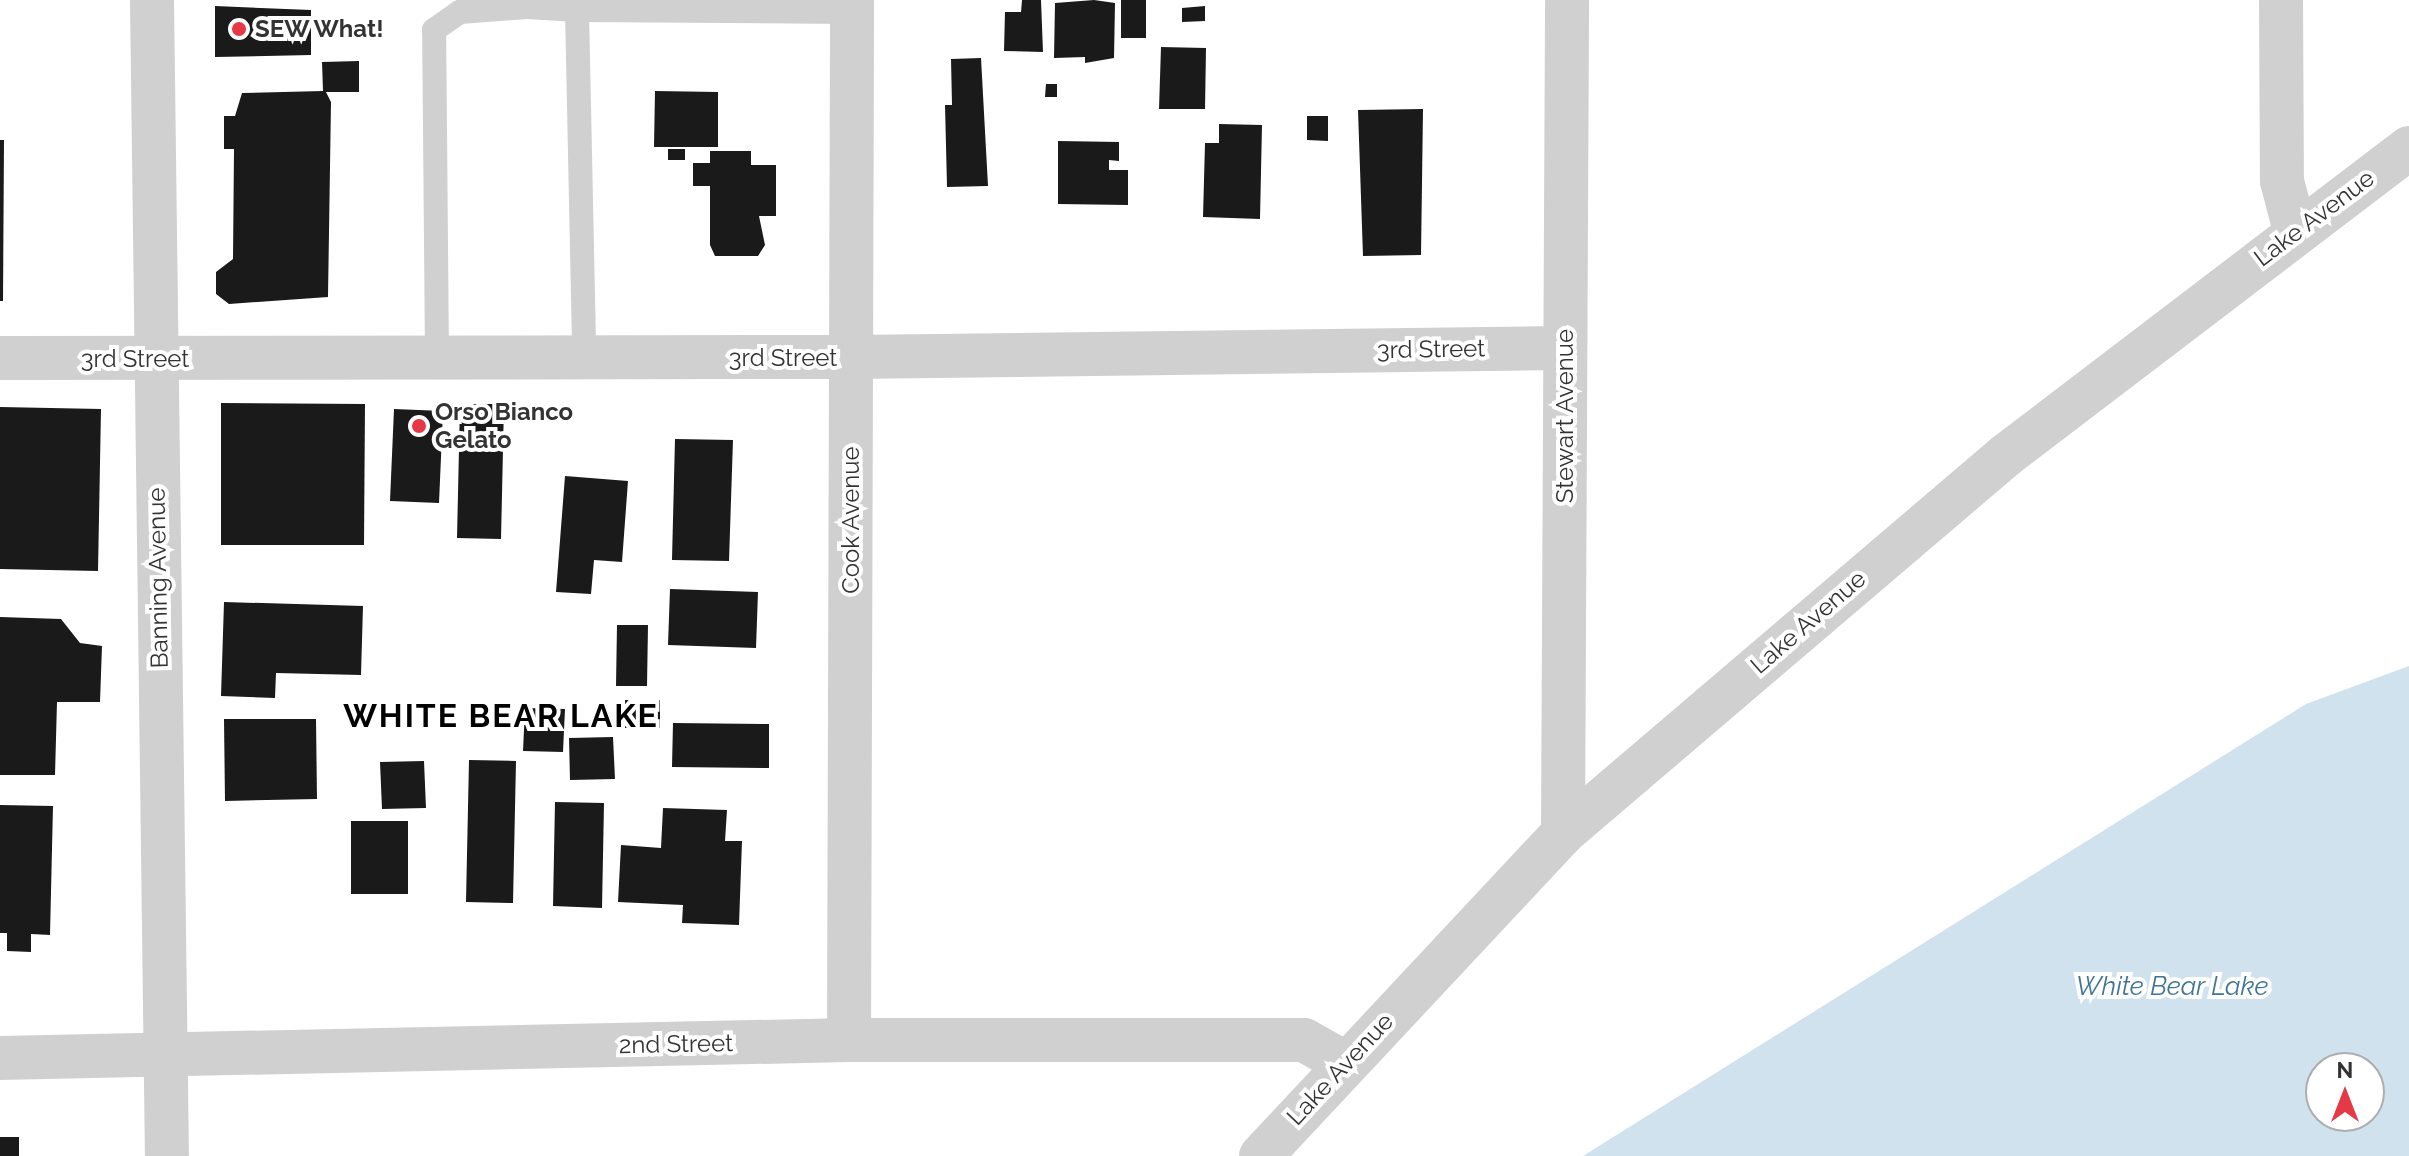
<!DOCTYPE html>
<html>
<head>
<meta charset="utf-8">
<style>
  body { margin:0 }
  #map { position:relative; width:2409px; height:1156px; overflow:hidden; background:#fff; font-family:Raleway,sans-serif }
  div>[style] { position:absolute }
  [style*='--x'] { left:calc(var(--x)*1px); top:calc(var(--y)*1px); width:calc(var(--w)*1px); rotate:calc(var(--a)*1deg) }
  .water>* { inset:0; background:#cfe2ee }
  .building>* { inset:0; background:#1a1a1a }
  .lane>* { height:24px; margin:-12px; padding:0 12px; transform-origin:12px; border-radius:12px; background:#d0d0d0 }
  .street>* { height:44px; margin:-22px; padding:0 22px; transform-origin:22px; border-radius:22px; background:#d0d0d0 }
  .dots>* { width:22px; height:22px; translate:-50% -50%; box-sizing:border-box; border:4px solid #fff; border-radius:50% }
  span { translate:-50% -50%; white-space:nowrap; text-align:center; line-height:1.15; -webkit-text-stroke:8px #fff; paint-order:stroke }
  .poi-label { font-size:24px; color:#333; font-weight:700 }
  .left { translate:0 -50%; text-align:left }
  .street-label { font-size:24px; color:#333 }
  .water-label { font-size:26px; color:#3f7597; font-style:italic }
  .district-label { font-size:32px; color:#000; font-weight:700; letter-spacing:2px }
  .north { position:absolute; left:2305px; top:1052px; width:80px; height:80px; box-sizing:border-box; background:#fff; border:2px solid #adadad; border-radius:50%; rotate:0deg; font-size:22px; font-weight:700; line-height:32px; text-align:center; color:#333 }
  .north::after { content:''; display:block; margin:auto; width:28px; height:36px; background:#e63946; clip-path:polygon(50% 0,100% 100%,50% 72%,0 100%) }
</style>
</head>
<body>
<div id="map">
  <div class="water">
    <div style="clip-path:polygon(evenodd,2409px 666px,2409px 1156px,1583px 1156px,2306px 704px,2409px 666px,2321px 1068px,2369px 1068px,2369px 1116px,2321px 1116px,2321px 1068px)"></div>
  </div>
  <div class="building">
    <div style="clip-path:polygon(1022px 0,1041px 0,1043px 52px,1004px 51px,1005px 12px,1021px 12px)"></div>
    <div style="clip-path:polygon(1094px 0,1115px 3px,1114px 58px,1085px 63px,1085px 57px,1054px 58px,1055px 3px)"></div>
    <div style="clip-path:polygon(1121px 0,1146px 0,1146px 38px,1121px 38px)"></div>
    <div style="clip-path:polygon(215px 6px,311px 10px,311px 55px,215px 57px)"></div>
    <div style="clip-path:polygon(1205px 6px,1205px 21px,1182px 22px,1182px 8px)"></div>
    <div style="clip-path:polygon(1161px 47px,1206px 48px,1205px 109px,1159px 109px)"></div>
    <div style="clip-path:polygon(981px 58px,988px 186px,947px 187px,945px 105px,952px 105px,951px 59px)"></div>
    <div style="clip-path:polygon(359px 61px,359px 92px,326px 92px,331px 102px,328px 297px,229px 304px,216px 294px,216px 272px,233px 259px,234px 149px,224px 149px,224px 116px,235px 116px,242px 93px,323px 91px,322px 62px)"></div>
    <div style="clip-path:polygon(1046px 84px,1057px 84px,1057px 97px,1045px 97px)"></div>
    <div style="clip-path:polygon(655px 91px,718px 92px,718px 147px,654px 147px)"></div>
    <div style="clip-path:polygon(1423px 109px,1421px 255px,1363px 256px,1358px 110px)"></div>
    <div style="clip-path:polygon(1307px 116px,1328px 116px,1328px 141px,1307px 140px)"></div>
    <div style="clip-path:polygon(1219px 124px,1262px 125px,1260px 219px,1203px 217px,1205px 143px,1219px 143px)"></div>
    <div style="clip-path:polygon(0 140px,4px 140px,3px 301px,0 301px)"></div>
    <div style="clip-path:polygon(1058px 141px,1119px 142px,1119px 161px,1109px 160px,1109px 170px,1128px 170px,1128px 205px,1058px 204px)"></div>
    <div style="clip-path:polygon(668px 149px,685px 149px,685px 160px,668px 160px)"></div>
    <div style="clip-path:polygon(710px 151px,751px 151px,751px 165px,776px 165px,776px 216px,759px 216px,765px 245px,758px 256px,715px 256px,710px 245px,710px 186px,693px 186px,693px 163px,710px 163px)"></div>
    <div style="clip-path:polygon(221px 403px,365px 404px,364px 545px,221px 545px)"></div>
    <div style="clip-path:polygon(460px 404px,504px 404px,501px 539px,457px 538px)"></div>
    <div style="clip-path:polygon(0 407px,101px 409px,98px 571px,0 569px)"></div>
    <div style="clip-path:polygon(394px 409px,443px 411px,439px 503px,390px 501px)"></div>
    <div style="clip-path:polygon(675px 439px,733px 440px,729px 561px,672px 560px)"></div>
    <div style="clip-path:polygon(565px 476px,628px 481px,622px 562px,594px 560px,591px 594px,556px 592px)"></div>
    <div style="clip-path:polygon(670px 589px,758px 592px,756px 648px,668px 645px)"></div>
    <div style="clip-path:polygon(224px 602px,363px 606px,361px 675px,276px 673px,275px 698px,221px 696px)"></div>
    <div style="clip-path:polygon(0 617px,61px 619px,80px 643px,102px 646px,100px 702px,57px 702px,55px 775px,0 775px)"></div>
    <div style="clip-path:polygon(617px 625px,648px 625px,647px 686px,616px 686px)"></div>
    <div style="clip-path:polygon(617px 700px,660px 700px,660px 728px,617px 728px)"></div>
    <div style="clip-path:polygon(525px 708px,565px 709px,563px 752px,523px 751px)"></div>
    <div style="clip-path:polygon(224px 719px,316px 719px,317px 799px,225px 801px)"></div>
    <div style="clip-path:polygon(673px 723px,769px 724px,769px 768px,672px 767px)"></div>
    <div style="clip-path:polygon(613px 737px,615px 779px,570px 780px,569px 738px)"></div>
    <div style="clip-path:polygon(469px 760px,516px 761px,513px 903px,466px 902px)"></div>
    <div style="clip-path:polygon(424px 761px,426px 808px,382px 809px,380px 762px)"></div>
    <div style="clip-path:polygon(555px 802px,604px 803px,602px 908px,553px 906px)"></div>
    <div style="clip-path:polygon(0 805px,53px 806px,50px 935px,31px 934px,31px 952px,7px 951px,7px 933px,0 933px)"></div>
    <div style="clip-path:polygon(663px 808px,727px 810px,725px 841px,742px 841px,739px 925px,682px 923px,683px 905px,618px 902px,621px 845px,661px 848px)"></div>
    <div style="clip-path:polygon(351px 821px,408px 821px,408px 894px,351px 894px)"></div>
    <div style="clip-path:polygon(0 1137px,19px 1137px,19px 1156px,0 1156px)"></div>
  </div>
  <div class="lane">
    <div style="--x:577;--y:10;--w:275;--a:0.4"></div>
    <div style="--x:437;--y:358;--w:328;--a:-90.5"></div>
    <div style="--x:434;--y:30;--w:32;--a:-35"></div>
    <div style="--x:460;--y:12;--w:67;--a:-4.3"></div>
    <div style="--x:527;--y:7;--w:50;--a:3.4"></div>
    <div style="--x:577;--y:10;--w:348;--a:88.8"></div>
  </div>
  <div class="street">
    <div style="--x:152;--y:0;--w:1156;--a:89.26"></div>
    <div style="--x:2281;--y:0;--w:181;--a:89.7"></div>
    <div style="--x:2282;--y:181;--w:52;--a:75.4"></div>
    <div style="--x:0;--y:358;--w:852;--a:-0.07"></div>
    <div style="--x:852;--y:357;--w:713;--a:-0.72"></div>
    <div style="--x:1563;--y:833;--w:833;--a:-89.72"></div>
    <div style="--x:849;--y:1040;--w:1040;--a:-89.83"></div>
    <div style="--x:0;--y:1058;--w:849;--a:-1.21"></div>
    <div style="--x:849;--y:1040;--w:455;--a:0"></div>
    <div style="--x:1304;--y:1040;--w:47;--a:29.3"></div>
    <div style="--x:1261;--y:1156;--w:442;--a:-46.9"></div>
    <div style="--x:1563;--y:833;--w:581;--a:-40.46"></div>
    <div style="--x:2005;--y:456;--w:508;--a:-37.32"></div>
  </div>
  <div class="dots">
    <div style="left:239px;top:29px;background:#e63946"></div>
    <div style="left:419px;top:426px;background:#e63946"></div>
  </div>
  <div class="poi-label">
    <span class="left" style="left:255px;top:29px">SEW What!</span>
    <span class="left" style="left:435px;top:426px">Orso Bianco<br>Gelato</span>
  </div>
  <div class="street-label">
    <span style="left:2314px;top:218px;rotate:-37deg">Lake Avenue</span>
    <span style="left:1431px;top:349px;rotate:-1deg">3rd Street</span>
    <span style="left:783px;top:358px">3rd Street</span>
    <span style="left:135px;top:359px">3rd Street</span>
    <span style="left:1565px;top:416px;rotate:-90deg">Stewart Avenue</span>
    <span style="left:851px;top:520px;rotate:-90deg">Cook Avenue</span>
    <span style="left:158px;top:578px;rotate:-91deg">Banning Avenue</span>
    <span style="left:1808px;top:622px;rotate:-41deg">Lake Avenue</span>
    <span style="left:676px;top:1044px;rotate:-1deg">2nd Street</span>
    <span style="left:1340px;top:1069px;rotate:-47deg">Lake Avenue</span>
  </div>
  <div class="water-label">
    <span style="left:2172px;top:987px">White Bear Lake</span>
  </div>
  <div class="district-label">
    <span style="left:501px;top:716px">WHITE BEAR LAKE</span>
  </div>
  <div class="north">N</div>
</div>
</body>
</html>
